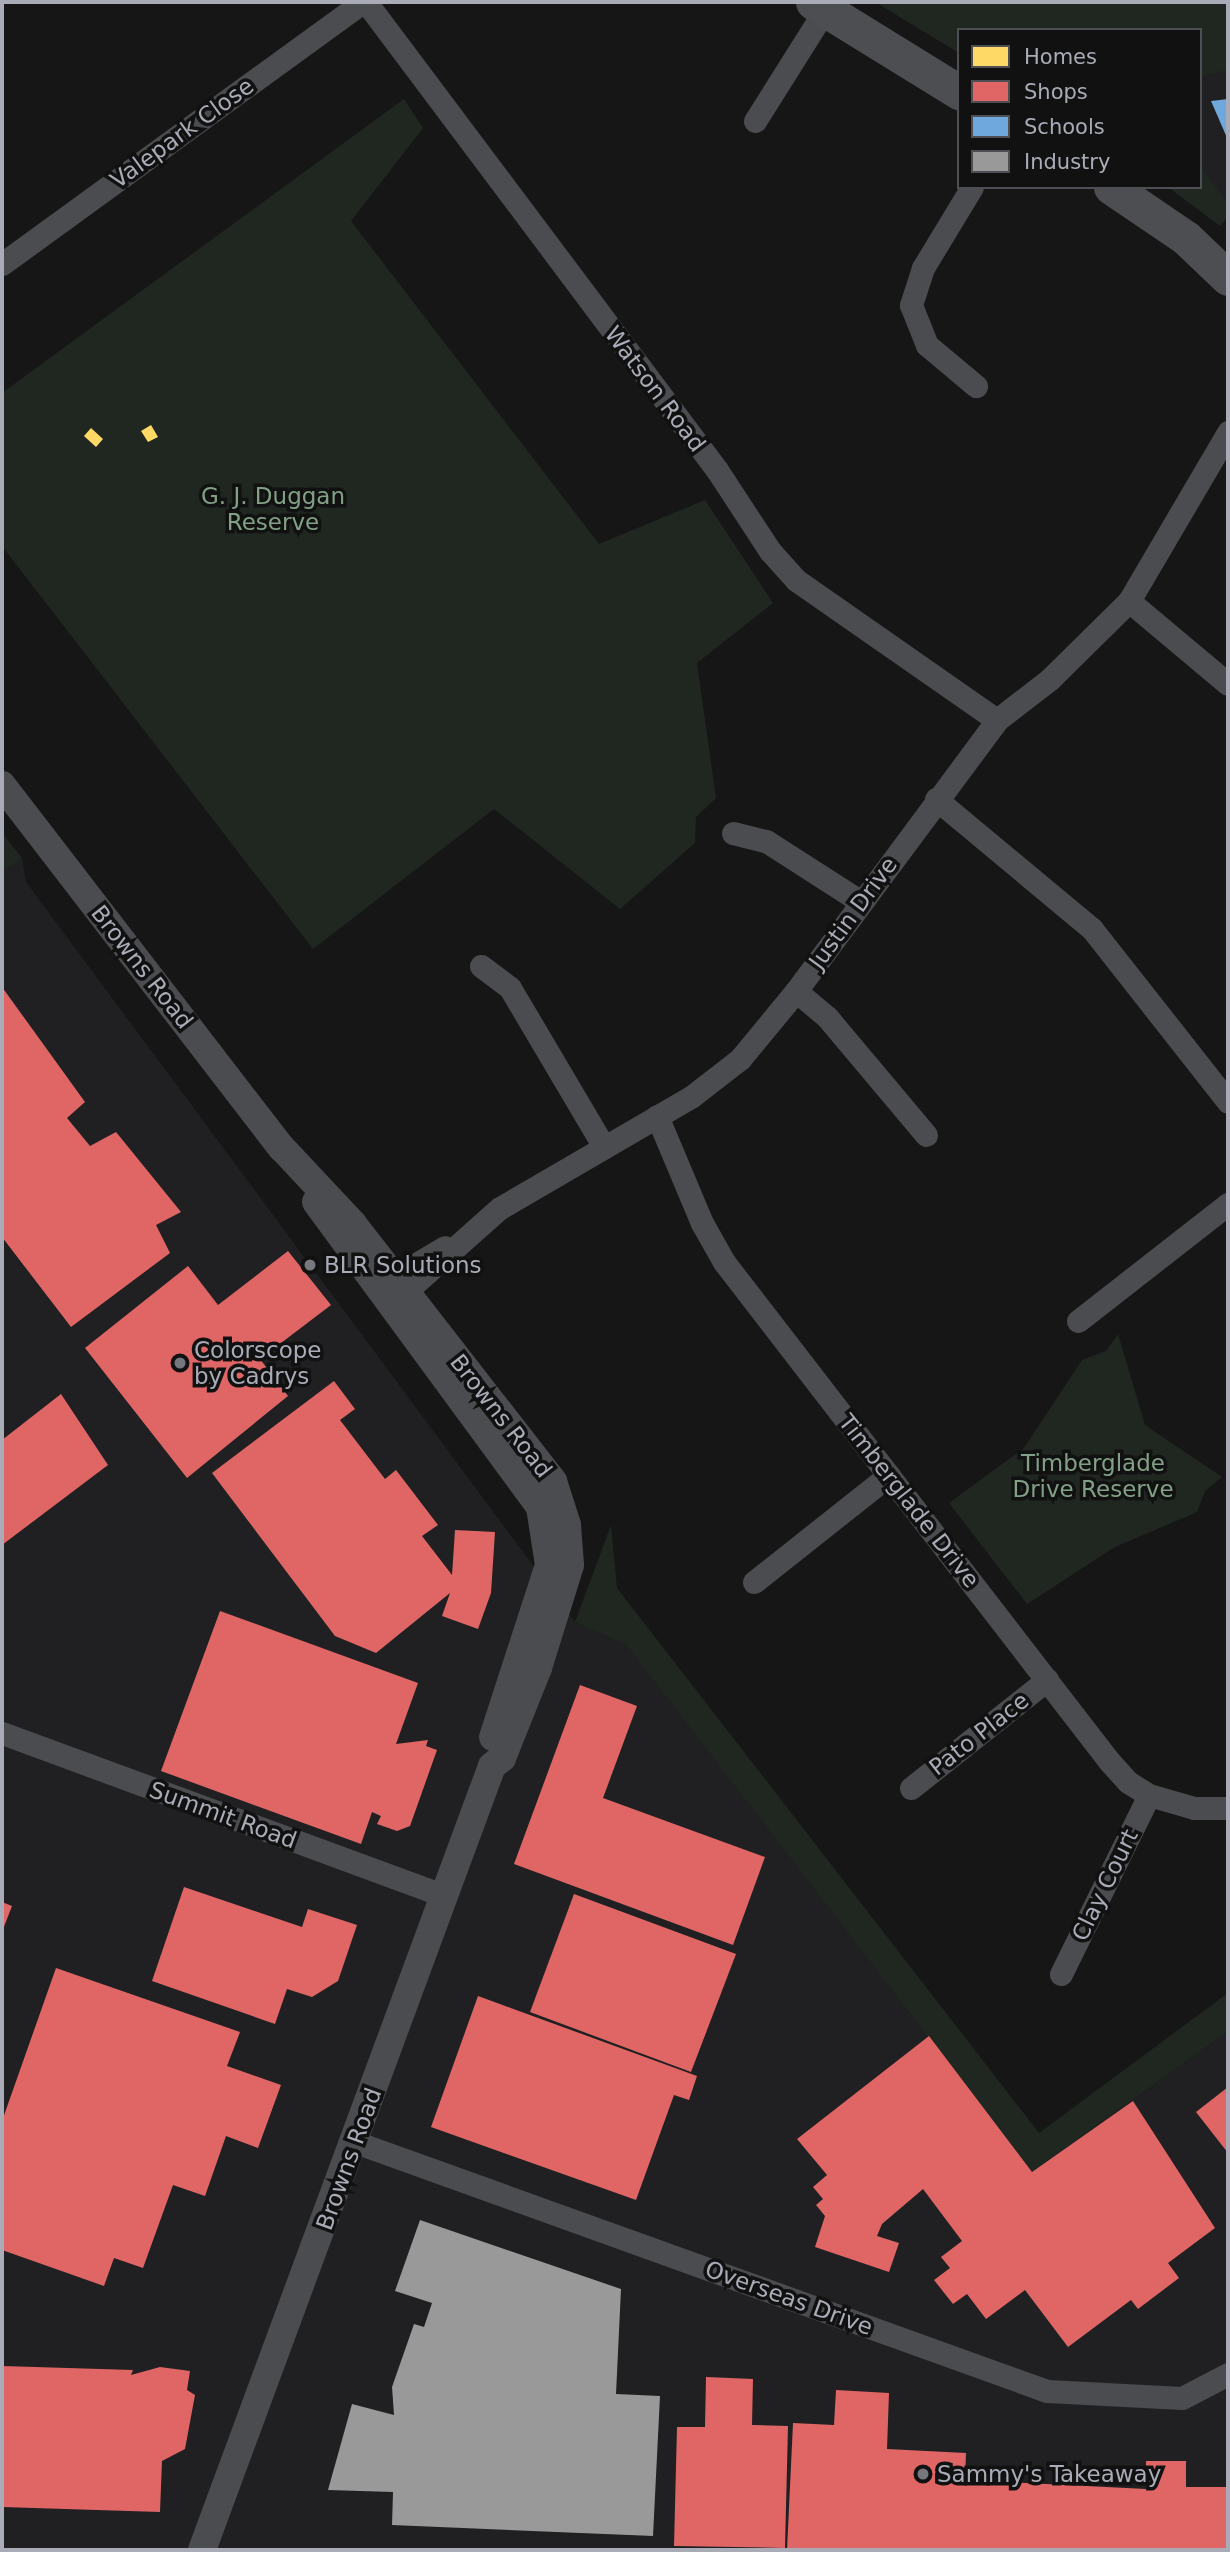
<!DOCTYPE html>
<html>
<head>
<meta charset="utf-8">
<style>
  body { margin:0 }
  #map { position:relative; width:1230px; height:2552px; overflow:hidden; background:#161617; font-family:"DejaVu Sans",sans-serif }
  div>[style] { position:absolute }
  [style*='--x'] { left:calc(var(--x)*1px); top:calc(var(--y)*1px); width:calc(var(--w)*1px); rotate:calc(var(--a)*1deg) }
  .built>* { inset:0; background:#202022 }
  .green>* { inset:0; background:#202721 }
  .homes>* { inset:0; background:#ffd966 }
  .shops>* { inset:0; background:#e06666 }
  .schools>* { inset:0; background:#6fa8dc }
  .industry>* { inset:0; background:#999 }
  .minor>* { height:23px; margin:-11.5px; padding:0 11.5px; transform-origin:11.5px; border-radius:11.5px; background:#4b4c4f }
  .tertiary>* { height:28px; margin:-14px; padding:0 14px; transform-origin:14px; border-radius:14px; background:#4b4c4f }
  .primary>* { height:35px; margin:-17.5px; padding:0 17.5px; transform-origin:17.5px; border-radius:17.5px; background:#4d4e51 }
  .dots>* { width:19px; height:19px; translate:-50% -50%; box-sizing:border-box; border:4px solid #111112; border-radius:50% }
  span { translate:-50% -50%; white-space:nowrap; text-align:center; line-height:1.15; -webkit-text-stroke:7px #111112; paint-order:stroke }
  .street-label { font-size:23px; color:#a9acb6 }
  .park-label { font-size:23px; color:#81a085 }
  .poi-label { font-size:23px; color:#a9acb6 }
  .left { translate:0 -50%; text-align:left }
  .frame { position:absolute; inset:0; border:4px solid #a9acb6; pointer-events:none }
  .legend { position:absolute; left:957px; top:28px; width:245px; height:161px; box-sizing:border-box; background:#111112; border:2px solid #4e4f54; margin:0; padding:9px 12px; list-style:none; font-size:21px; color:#a9acb6 }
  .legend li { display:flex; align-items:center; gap:14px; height:35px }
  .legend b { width:35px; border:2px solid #4e4f54 }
</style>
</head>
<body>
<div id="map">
  <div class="built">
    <div style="clip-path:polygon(1228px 70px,1228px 203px,1200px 166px,1200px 152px,1202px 75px)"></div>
    <div style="clip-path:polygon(22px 858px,26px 882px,575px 1622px,626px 1643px,1032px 2172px,1228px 2031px,1228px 2550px,2px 2550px,2px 873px)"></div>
  </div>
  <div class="green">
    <div style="clip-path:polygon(875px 2px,1228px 2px,1228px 70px,1202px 76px,1200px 152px,1200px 30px,959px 30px,959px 53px)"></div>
    <div style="clip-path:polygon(404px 99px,423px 128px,351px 221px,599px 544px,705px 500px,773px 603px,697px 663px,716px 798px,696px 817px,695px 843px,620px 909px,494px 809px,313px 949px,2px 546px,2px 393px)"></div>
    <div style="clip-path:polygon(1200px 166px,1228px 203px,1228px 217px,1220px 226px,1168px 187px,1200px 187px)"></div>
    <div style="clip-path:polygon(2px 833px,22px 858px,2px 873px)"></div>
    <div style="clip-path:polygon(1118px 1334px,1145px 1425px,1222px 1477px,1205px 1491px,1197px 1512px,1115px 1547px,1027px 1604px,949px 1503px,1024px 1448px,1082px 1360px,1106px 1351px)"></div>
    <div style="clip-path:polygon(611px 1525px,617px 1588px,1039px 2133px,1228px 1993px,1228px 2031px,1032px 2172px,626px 1644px,575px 1622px)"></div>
  </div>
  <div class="homes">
    <div style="clip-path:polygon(151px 425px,158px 437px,148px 442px,141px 431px)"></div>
    <div style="clip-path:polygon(91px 428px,103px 439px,96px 447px,84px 436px)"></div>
  </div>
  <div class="shops">
    <div style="clip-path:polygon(2px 987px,85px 1102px,67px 1118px,90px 1146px,116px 1132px,181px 1212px,156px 1225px,170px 1253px,71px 1327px,2px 1237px)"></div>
    <div style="clip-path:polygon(288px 1251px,331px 1305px,260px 1359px,288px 1396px,187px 1478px,85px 1348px,188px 1266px,218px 1305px)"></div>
    <div style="clip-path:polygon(334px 1381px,355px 1409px,340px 1420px,385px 1479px,396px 1470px,438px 1525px,422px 1536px,452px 1575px,455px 1530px,495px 1532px,491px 1593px,478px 1629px,442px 1616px,450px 1593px,376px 1653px,335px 1636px,212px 1473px)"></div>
    <div style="clip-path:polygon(61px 1394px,108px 1465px,2px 1545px,2px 1440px)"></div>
    <div style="clip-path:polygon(220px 1611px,418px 1683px,396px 1744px,428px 1740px,426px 1746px,437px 1750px,410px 1826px,397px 1831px,377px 1824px,381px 1816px,372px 1812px,361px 1844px,161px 1771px)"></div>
    <div style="clip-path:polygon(580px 1685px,637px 1706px,603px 1798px,765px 1857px,733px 1945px,514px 1864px)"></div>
    <div style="clip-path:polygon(184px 1887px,302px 1927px,308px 1909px,357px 1925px,338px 1981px,312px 1997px,287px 1989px,275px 2024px,152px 1981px)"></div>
    <div style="clip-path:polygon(574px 1894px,736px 1954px,691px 2072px,530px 2012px)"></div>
    <div style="clip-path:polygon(2px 1902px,12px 1906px,2px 1932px)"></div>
    <div style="clip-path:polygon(56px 1968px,240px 2032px,227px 2066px,281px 2085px,258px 2148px,226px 2136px,205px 2196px,173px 2185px,143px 2268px,114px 2258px,104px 2286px,2px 2250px,2px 2121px)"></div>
    <div style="clip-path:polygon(478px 1996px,697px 2076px,689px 2100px,674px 2095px,636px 2200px,431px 2127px)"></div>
    <div style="clip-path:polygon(929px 2036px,1032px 2172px,1133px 2101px,1215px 2228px,1168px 2263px,1179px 2278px,1138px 2309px,1131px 2300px,1068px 2347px,1025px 2290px,986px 2319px,967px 2294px,953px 2304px,934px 2280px,950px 2268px,941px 2257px,962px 2241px,923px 2189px,882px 2224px,877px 2236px,899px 2243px,889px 2272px,815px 2247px,825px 2216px,816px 2205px,823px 2199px,813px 2187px,827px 2175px,797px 2139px)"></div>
    <div style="clip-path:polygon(1228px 2087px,1228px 2153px,1196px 2112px)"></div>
    <div style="clip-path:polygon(2px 2366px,133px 2370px,131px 2375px,160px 2367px,190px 2371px,187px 2390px,195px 2395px,185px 2449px,162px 2461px,160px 2512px,2px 2507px)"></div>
    <div style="clip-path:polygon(706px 2377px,753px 2379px,752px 2425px,788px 2426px,785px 2548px,674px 2546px,677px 2427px,705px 2427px)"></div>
    <div style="clip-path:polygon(836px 2390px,889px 2393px,887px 2449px,966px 2453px,965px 2480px,1146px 2489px,1146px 2461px,1186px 2461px,1186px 2487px,1228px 2487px,1228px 2550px,787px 2550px,793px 2423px,834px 2425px)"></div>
  </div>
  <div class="schools">
    <div style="clip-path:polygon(1228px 99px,1228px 140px,1211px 101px)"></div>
  </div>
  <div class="industry">
    <div style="clip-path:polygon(420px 2220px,621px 2289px,616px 2394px,660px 2396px,653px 2536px,392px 2525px,393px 2492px,328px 2490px,352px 2404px,394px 2415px,392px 2387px,414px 2324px,424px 2327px,432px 2303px,395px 2291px)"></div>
  </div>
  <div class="minor">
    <div style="--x:366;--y:2;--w:585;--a:53.13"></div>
    <div style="--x:717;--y:470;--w:97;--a:56.8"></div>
    <div style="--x:770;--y:551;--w:39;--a:48"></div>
    <div style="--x:796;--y:580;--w:245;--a:34.9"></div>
    <div style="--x:755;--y:121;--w:131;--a:-57.8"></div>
    <div style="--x:972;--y:187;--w:95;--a:121.2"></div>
    <div style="--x:923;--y:268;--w:39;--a:108"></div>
    <div style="--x:911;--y:305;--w:43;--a:68.2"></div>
    <div style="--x:927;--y:345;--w:64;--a:39.9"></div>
    <div style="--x:2;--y:264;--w:445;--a:-36"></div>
    <div style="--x:1129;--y:601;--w:129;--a:40"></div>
    <div style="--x:936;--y:799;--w:203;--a:39.8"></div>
    <div style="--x:1092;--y:929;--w:220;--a:51.8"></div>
    <div style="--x:733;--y:833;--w:34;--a:14"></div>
    <div style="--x:766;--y:841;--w:113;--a:32.7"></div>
    <div style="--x:481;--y:966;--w:36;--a:37"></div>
    <div style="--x:510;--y:988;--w:185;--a:59.4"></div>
    <div style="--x:796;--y:991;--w:40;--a:40"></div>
    <div style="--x:827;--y:1017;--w:154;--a:50"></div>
    <div style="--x:657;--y:1116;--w:116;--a:67.2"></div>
    <div style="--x:702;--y:1223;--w:45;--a:60.6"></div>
    <div style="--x:724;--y:1262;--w:630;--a:52.35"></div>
    <div style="--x:1109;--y:1761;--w:28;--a:48"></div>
    <div style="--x:1128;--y:1782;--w:25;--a:32"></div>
    <div style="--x:1149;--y:1795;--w:47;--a:16.1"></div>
    <div style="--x:1194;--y:1808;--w:34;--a:0"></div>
    <div style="--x:381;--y:1285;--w:74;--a:-30.7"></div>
    <div style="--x:394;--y:1302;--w:142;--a:-41.6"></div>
    <div style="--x:500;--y:1208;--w:221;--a:-30.2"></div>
    <div style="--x:691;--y:1097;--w:62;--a:-37.8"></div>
    <div style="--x:740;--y:1059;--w:88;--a:-50.5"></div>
    <div style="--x:796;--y:991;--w:337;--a:-53.4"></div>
    <div style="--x:997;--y:720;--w:67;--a:-37.7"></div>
    <div style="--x:1050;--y:679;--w:111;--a:-44.6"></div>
    <div style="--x:1129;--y:601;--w:196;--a:-59.6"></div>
    <div style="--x:1078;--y:1321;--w:190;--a:-38"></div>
    <div style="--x:754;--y:1582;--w:172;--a:-38.4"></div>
    <div style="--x:2;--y:1733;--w:471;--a:20.2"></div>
    <div style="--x:911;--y:1788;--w:174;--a:-38.5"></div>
    <div style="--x:1061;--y:1974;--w:199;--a:-63.8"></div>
    <div style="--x:355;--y:2142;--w:735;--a:19.79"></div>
    <div style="--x:1047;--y:2391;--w:135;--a:3"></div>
    <div style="--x:1182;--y:2398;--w:52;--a:-27.6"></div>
  </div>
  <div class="tertiary">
    <div style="--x:2;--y:785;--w:458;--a:52.4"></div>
    <div style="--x:282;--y:1148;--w:104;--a:46.9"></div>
    <div style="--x:353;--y:1224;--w:326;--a:52.1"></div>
    <div style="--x:553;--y:1481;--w:46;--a:72.3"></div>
    <div style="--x:567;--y:1525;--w:40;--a:85.7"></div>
    <div style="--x:570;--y:1565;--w:108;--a:107.3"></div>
    <div style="--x:538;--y:1668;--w:97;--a:111.8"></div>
    <div style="--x:502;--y:1758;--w:13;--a:141"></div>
    <div style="--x:492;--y:1766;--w:836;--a:110.3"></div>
    <div style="--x:316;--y:1202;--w:378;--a:53.7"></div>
    <div style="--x:540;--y:1507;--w:59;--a:81.2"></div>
    <div style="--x:549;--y:1565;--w:181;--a:108"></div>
  </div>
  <div class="primary">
    <div style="--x:813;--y:2;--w:172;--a:31.7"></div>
    <div style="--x:1111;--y:187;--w:91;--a:34.2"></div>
    <div style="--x:1186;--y:238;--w:58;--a:43.6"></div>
  </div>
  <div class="dots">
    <div style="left:310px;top:1265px;background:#76787e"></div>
    <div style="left:180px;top:1363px;background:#76787e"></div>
    <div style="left:923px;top:2474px;background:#76787e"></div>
  </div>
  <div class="street-label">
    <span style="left:182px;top:133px;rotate:-36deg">Valepark Close</span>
    <span style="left:655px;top:389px;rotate:53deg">Watson Road</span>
    <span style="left:853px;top:913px;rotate:-54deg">Justin Drive</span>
    <span style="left:142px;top:967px;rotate:52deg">Browns Road</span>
    <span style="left:501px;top:1416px;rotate:52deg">Browns Road</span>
    <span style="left:909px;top:1501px;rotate:52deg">Timberglade Drive</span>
    <span style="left:979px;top:1734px;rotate:-38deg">Pato Place</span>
    <span style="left:223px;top:1815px;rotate:20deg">Summit Road</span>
    <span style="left:1105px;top:1885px;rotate:-64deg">Clay Court</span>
    <span style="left:349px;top:2159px;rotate:-70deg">Browns Road</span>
    <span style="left:789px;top:2298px;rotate:20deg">Overseas Drive</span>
  </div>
  <div class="park-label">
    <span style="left:273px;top:509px">G. J. Duggan<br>Reserve</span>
    <span style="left:1093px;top:1476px">Timberglade<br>Drive Reserve</span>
  </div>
  <div class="poi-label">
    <span class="left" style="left:324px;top:1265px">BLR Solutions</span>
    <span class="left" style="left:194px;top:1363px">Colorscope<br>by Cadrys</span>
    <span class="left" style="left:937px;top:2474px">Sammy's Takeaway</span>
  </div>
  <div class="frame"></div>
  <ul class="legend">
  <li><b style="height:19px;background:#ffd966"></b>Homes</li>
  <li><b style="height:19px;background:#e06666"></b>Shops</li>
  <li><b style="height:19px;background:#6fa8dc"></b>Schools</li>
  <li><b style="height:19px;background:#999"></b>Industry</li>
  </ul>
</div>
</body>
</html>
